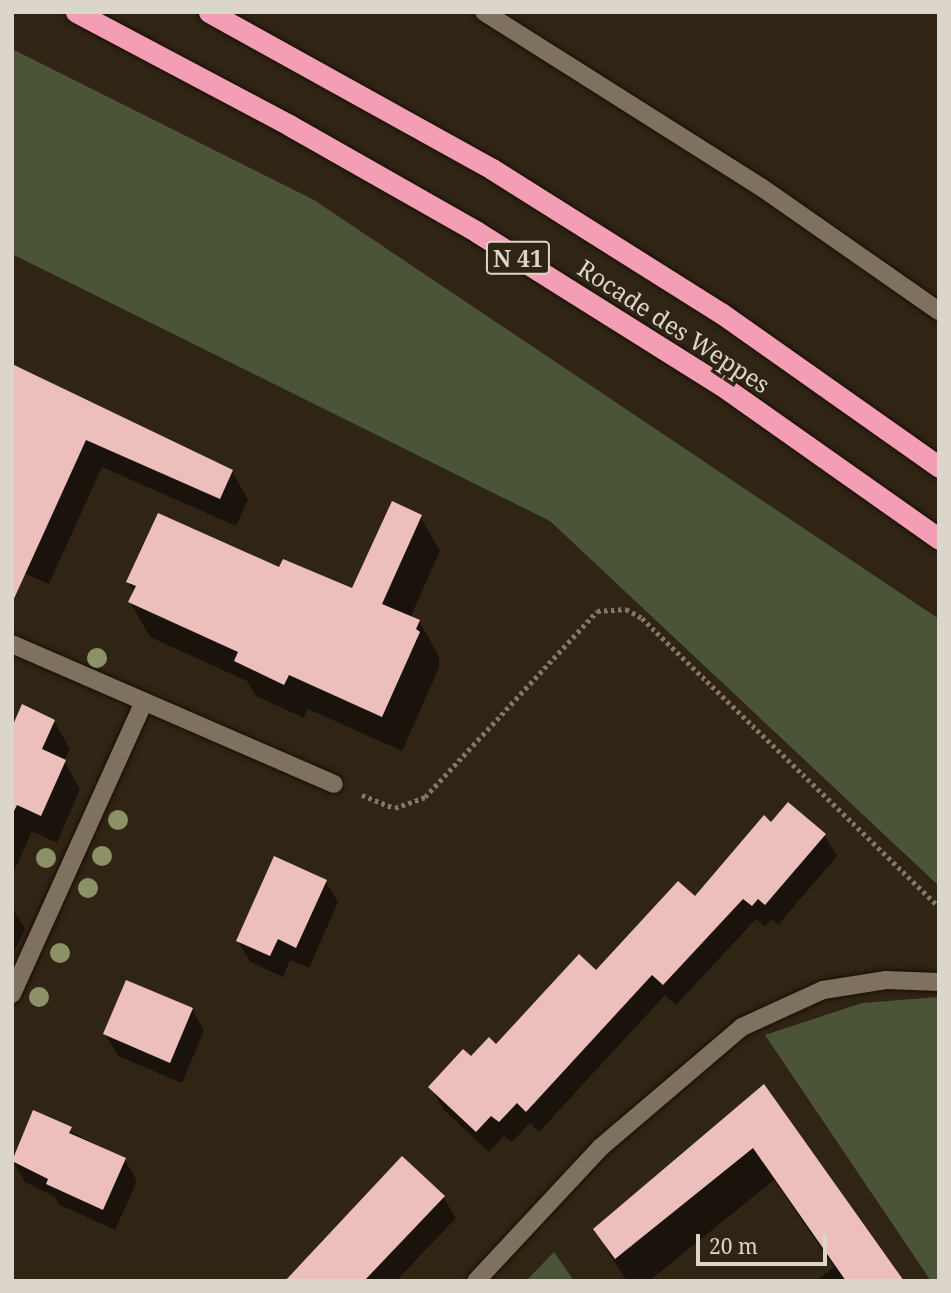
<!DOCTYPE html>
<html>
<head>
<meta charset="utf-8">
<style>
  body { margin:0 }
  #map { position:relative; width:951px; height:1293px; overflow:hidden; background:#302515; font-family:"Noto Serif",serif }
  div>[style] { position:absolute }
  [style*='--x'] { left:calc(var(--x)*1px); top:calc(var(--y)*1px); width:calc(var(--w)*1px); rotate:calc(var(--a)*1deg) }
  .green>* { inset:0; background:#4c5437 }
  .shadow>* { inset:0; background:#0007 }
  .building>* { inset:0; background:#ecbfbc }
  .path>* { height:4.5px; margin-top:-2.25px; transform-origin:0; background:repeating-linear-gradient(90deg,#81786a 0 3.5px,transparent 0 7px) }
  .roads { filter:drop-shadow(0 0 2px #180e02) drop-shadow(0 0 2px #180e02) }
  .minor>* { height:18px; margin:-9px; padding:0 9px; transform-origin:9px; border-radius:9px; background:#7e715f }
  .highway>* { height:21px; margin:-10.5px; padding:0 10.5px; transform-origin:10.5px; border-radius:10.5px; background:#f49eb5 }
  .trees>* { width:20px; height:20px; margin:-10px; border-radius:50%; background:#8c9168 }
  span { translate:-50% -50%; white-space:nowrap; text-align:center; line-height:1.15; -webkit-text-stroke:7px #302515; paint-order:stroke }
  .shield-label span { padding:2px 5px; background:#302515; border:2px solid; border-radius:5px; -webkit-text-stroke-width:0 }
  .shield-label { font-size:23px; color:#dcd5cb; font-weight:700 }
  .street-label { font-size:24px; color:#dcd5cb }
  .frame { position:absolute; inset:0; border:14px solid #dcd5cb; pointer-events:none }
  .scale { position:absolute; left:696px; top:1234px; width:131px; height:32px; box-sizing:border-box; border:4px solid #dcd5cb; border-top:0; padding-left:9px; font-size:21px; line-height:24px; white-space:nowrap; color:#dcd5cb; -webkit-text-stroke:5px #302515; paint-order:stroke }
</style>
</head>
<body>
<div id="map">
  <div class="green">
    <div style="clip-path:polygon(12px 49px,314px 200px,939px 619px,939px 886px,550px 521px,12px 254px)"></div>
    <div style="clip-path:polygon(939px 997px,939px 1281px,931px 1281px,765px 1035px,862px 1003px)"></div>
    <div style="clip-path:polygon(554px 1252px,574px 1281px,526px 1281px)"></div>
  </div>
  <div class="shadow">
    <div style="clip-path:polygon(12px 380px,232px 471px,248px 500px,236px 526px,102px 467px,49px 584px,12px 568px)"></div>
    <div style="clip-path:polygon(420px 516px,440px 551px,410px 618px,419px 621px,439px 656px,439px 668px,402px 751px,308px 709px,304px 718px,256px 696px,247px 681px,150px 637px,130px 602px,135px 593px,128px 582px,280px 570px,353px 590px)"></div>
    <div style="clip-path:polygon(54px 721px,70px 749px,64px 761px,80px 789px,57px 843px,32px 831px,12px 876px,12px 731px)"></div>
    <div style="clip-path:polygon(771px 824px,824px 835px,837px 856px,778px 925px,771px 919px,765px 927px,756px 919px,676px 1005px,665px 995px,539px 1132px,530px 1123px,512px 1142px,504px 1136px,489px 1152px,443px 1109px,431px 1087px,496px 1046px,695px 898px)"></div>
    <div style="clip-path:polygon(325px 881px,338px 902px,309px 968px,290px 960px,283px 977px,250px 962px,238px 941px)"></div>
    <div style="clip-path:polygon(12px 907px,25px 929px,12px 956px)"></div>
    <div style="clip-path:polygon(192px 1009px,204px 1031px,182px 1083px,118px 1056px,105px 1034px)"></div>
    <div style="clip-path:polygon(763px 1087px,902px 1281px,816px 1281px,834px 1267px,774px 1180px,649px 1281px,627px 1281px,615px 1263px,595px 1230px)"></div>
    <div style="clip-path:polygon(34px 1112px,125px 1160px,137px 1181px,115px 1230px,60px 1205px,55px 1197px,25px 1182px,12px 1160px)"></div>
    <div style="clip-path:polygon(443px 1197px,456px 1218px,396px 1281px,286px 1281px)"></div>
  </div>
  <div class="building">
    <div style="clip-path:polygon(12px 364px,233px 470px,220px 499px,86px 440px,12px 603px)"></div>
    <div style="clip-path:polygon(392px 501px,422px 515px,382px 604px,420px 620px,416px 629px,420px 632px,382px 717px,289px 675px,284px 685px,234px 661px,238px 652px,128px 602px,136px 586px,126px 582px,158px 513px,279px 567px,283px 559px,352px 588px)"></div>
    <div style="clip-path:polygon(22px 704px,55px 720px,42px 749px,66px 760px,41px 816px,17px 805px,12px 815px,12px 727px)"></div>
    <div style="clip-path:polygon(788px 802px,826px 834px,765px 905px,758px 899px,752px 906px,743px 899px,663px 985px,652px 975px,526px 1112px,517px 1103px,499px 1122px,491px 1116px,476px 1132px,428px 1087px,463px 1049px,471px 1056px,489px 1037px,496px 1044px,579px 954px,596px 970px,678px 881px,695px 896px,764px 815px,771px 822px)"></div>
    <div style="clip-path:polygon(274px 856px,327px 880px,296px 948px,278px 939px,270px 956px,236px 941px)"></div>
    <div style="clip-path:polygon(126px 980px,193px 1008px,170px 1063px,103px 1034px)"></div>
    <div style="clip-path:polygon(764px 1084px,904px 1281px,846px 1281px,753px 1148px,615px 1259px,593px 1229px)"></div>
    <div style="clip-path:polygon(33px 1110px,72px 1127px,69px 1133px,126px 1158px,103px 1210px,46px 1184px,48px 1179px,12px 1161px)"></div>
    <div style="clip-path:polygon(402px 1156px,445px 1196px,364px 1281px,285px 1281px)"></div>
  </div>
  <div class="path">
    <div style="--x:362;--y:795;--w:35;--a:22"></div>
    <div style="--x:395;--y:808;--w:32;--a:-20"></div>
    <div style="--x:425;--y:797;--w:253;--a:-47.2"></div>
    <div style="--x:597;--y:611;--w:29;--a:-4"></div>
    <div style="--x:626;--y:609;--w:18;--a:29"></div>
    <div style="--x:642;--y:618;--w:414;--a:44.2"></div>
  </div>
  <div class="roads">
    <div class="minor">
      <div style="--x:484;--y:12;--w:328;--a:32.3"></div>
      <div style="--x:761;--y:187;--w:217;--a:34.9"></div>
      <div style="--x:12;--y:644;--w:351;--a:23.5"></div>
      <div style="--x:12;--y:994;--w:318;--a:-65.7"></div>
      <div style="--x:476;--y:1281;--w:183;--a:-47"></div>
      <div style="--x:601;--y:1147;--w:185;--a:-40.4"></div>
      <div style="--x:742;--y:1027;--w:89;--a:-24.6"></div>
      <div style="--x:823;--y:990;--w:64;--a:-9"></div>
      <div style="--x:886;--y:980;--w:53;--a:2.2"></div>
    </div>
    <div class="highway">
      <div style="--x:76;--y:12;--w:241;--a:27.9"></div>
      <div style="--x:289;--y:125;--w:216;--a:29.6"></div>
      <div style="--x:477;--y:232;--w:288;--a:32.1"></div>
      <div style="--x:721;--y:385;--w:267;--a:35.2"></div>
      <div style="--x:209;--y:12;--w:324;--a:29"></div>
      <div style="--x:492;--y:169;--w:271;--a:32.2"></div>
      <div style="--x:721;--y:313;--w:267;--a:35.2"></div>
    </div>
  </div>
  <div class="trees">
    <div style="left:97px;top:658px"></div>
    <div style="left:118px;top:820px"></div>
    <div style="left:102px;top:856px"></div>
    <div style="left:46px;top:858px"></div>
    <div style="left:88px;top:888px"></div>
    <div style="left:60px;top:953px"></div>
    <div style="left:39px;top:997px"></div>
  </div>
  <div class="shield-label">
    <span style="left:518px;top:258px">N 41</span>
  </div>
  <div class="street-label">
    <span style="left:674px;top:326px;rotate:33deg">Rocade des Weppes</span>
  </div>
  <div class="frame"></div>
  <div class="scale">20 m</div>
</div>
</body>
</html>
